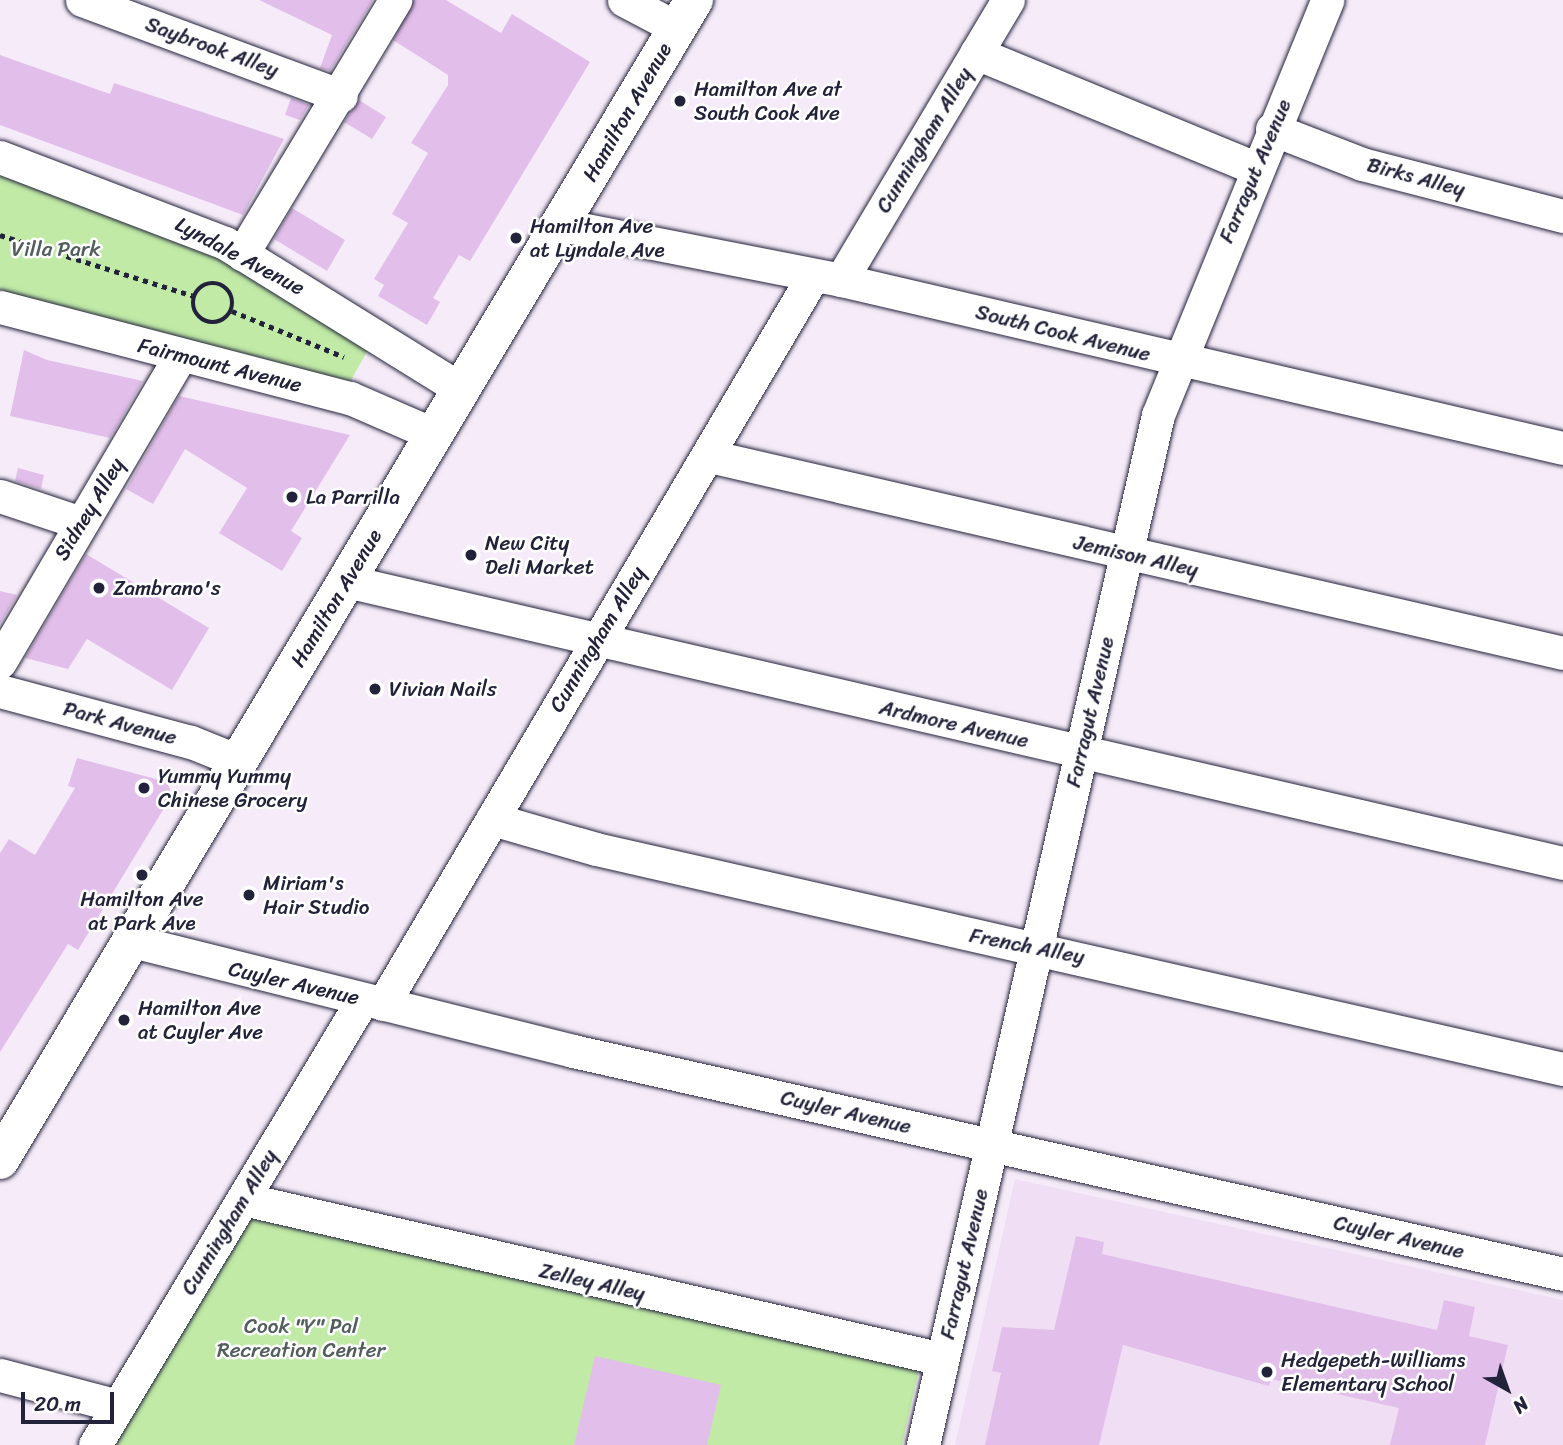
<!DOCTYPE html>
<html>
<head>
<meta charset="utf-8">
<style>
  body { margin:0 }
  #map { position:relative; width:1563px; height:1445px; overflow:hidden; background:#f6ecf9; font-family:Sriracha,sans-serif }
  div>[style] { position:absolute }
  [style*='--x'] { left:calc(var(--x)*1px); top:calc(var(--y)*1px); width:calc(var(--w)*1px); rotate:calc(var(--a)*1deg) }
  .built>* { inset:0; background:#f0def4 }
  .green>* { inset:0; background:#c0eaa6 }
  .building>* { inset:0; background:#e2bfea }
  .path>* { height:4.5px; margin-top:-2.25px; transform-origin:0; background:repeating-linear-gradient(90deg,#22223b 0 5px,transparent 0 10px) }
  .path>.ring { margin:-2.25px; padding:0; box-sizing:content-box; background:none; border:4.5px solid #22223b; border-radius:50% }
  .roads { filter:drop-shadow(0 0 2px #22223b) drop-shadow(0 0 2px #22223b) }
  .minor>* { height:33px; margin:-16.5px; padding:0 16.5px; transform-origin:16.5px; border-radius:16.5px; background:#fff }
  .major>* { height:38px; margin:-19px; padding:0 19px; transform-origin:19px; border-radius:19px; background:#fff }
  .dots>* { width:19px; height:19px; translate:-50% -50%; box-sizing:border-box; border:4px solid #fff; border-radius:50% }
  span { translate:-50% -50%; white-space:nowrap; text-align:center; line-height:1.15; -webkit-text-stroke:5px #fff; paint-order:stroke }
  .street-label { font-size:21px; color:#22223b }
  .poi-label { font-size:21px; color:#22223b }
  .left { translate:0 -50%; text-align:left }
  .park-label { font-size:21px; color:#515e5b }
  .north { position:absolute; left:1472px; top:1354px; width:70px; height:70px; -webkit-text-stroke:5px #fff; paint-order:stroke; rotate:140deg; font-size:19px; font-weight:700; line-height:28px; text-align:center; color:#22223b }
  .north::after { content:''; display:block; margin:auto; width:24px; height:32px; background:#22223b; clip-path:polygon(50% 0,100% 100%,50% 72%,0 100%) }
  .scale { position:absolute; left:21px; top:1392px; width:93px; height:32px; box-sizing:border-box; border:4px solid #22223b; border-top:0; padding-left:9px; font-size:21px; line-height:24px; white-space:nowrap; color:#22223b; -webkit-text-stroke:5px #fff; paint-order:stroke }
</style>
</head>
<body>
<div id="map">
  <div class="built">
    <div style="clip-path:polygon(1015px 1179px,1563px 1300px,1563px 1445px,955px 1445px)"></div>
  </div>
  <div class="green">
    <div style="clip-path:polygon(0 170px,192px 237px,369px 348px,350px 382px,0 292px)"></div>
    <div style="clip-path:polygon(249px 1218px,920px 1365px,902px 1445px,113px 1445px)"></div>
  </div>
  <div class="building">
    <div style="clip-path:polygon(259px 0,373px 0,330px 71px,320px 68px,332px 35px)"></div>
    <div style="clip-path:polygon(414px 0,446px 0,501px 33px,512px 14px,590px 62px,470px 261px,459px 255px,433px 298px,440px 302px,427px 325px,378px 296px,384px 285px,374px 279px,408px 223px,392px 214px,428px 153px,411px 143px,448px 85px,448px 75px,393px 40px)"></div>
    <div style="clip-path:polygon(0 55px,110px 94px,114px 83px,284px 139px,243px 215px,0 125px)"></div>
    <div style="clip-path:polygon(291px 98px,309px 105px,300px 120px,285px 115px)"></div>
    <div style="clip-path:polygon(359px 100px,386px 117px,372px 139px,344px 122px)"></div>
    <div style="clip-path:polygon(292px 208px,345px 240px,327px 271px,274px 239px)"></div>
    <div style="clip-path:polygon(24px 350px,47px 360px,143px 381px,110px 438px,10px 416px)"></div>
    <div style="clip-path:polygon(179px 396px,350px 435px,291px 531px,302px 538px,282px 571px,219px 533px,247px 488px,185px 449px,153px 504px,126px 489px)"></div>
    <div style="clip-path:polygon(18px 468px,44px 475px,41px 489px,15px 481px)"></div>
    <div style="clip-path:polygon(86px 554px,209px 628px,172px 690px,87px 639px,68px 669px,25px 658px)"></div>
    <div style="clip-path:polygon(0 591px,17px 595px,0 624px)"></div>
    <div style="clip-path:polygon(77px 758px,167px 782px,172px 795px,78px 950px,68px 944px,0 1052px,0 853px,9px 839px,35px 855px,75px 788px,68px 786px)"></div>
    <div style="clip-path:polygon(1076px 1236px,1104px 1242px,1102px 1254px,1437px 1330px,1444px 1300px,1475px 1307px,1469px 1336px,1508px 1345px,1485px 1445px,1390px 1445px,1399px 1408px,1271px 1379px,1269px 1386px,1123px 1345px,1099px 1445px,985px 1445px,1001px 1373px,992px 1371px,1002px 1327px,1054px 1330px)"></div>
    <div style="clip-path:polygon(595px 1356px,721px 1385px,707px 1445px,574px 1445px)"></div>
  </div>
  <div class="path">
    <div style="--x:0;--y:235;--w:202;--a:17.5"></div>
    <div class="ring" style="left:193px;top:283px;width:35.5px;height:35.5px"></div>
    <div style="--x:232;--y:311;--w:121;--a:22.3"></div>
  </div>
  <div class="roads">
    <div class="minor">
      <div style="--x:82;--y:0;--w:276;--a:20.3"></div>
      <div style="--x:624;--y:0;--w:60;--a:27.8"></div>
      <div style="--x:976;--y:53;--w:302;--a:22.4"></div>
      <div style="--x:1272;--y:129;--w:97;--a:21.3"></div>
      <div style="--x:1362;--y:164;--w:208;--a:14.5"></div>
      <div style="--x:0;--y:157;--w:241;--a:20.9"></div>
      <div style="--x:225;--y:243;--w:279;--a:31.8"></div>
      <div style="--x:561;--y:225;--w:285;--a:11.1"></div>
      <div style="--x:841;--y:280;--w:741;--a:13.1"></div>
      <div style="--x:242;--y:254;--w:297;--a:-58.9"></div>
      <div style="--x:841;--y:280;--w:326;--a:-59.2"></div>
      <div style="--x:0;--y:307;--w:362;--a:14.6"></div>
      <div style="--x:350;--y:398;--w:93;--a:23.5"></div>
      <div style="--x:709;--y:456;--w:876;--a:12.99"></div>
      <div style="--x:0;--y:496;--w:85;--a:18.4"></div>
      <div style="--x:346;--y:581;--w:1249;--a:13.05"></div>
      <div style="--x:0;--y:662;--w:354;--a:-59.5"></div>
      <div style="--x:0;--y:691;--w:198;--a:15"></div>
      <div style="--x:191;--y:742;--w:51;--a:22"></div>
      <div style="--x:492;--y:819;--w:108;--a:16.1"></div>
      <div style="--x:596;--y:849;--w:992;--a:12.82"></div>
      <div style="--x:132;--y:941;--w:455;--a:14"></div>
      <div style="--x:573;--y:1051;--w:1015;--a:12.69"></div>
      <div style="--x:383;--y:1004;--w:846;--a:-59.43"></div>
      <div style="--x:243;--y:1199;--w:717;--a:12.89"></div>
      <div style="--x:0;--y:1375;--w:122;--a:14.7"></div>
      <div style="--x:95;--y:1445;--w:520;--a:-59"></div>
      <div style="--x:923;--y:1445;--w:1056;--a:-77.15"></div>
      <div style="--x:1158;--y:415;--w:448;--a:-67.8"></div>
    </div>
    <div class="major">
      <div style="--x:0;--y:1160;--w:1352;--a:-59.11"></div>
    </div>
  </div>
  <div class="dots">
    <div style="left:680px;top:101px;background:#22223b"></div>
    <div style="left:516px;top:238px;background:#22223b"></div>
    <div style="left:292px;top:497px;background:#22223b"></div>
    <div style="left:471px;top:555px;background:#22223b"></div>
    <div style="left:99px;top:588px;background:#22223b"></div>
    <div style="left:375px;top:689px;background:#22223b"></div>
    <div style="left:144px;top:788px;background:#22223b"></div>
    <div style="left:142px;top:875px;background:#22223b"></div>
    <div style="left:249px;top:895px;background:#22223b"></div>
    <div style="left:124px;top:1020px;background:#22223b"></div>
    <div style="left:1267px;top:1372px;background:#22223b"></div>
  </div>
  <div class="street-label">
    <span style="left:212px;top:47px;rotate:20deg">Saybrook Alley</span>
    <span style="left:627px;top:112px;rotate:-60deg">Hamilton Avenue</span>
    <span style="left:924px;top:140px;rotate:-59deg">Cunningham Alley</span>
    <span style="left:1255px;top:171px;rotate:-67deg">Farragut Avenue</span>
    <span style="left:1416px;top:177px;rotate:15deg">Birks Alley</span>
    <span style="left:240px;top:256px;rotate:28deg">Lyndale Avenue</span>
    <span style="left:1063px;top:333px;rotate:14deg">South Cook Avenue</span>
    <span style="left:220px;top:365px;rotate:14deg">Fairmount Avenue</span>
    <span style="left:89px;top:509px;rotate:-59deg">Sidney Alley</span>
    <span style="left:1136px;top:556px;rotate:13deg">Jemison Alley</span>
    <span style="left:336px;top:598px;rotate:-59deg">Hamilton Avenue</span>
    <span style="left:597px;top:639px;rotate:-59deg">Cunningham Alley</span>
    <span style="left:1090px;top:712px;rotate:-77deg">Farragut Avenue</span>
    <span style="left:120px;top:723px;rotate:15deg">Park Avenue</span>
    <span style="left:954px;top:724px;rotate:13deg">Ardmore Avenue</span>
    <span style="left:1027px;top:946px;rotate:11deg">French Alley</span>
    <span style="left:294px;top:983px;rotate:13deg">Cuyler Avenue</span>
    <span style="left:846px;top:1112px;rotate:13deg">Cuyler Avenue</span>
    <span style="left:229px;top:1222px;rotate:-59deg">Cunningham Alley</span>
    <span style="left:1399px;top:1237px;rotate:13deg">Cuyler Avenue</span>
    <span style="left:964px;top:1264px;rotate:-77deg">Farragut Avenue</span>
    <span style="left:592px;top:1282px;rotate:13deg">Zelley Alley</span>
  </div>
  <div class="poi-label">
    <span class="left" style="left:694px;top:101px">Hamilton Ave at<br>South Cook Ave</span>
    <span class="left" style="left:530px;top:238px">Hamilton Ave<br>at Lyndale Ave</span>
    <span class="left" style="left:306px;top:497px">La Parrilla</span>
    <span class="left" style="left:485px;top:555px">New City<br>Deli Market</span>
    <span class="left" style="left:113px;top:588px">Zambrano's</span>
    <span class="left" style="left:389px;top:689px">Vivian Nails</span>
    <span class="left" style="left:158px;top:788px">Yummy Yummy<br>Chinese Grocery</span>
    <span class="left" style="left:263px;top:895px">Miriam's<br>Hair Studio</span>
    <span style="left:142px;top:911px">Hamilton Ave<br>at Park Ave</span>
    <span class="left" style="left:138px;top:1020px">Hamilton Ave<br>at Cuyler Ave</span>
    <span class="left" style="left:1281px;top:1372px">Hedgepeth-Williams<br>Elementary School</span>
  </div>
  <div class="park-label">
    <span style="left:56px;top:249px">Villa Park</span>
    <span style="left:301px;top:1338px">Cook "Y" Pal<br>Recreation Center</span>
  </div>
  <div class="north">N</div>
  <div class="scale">20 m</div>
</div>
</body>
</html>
